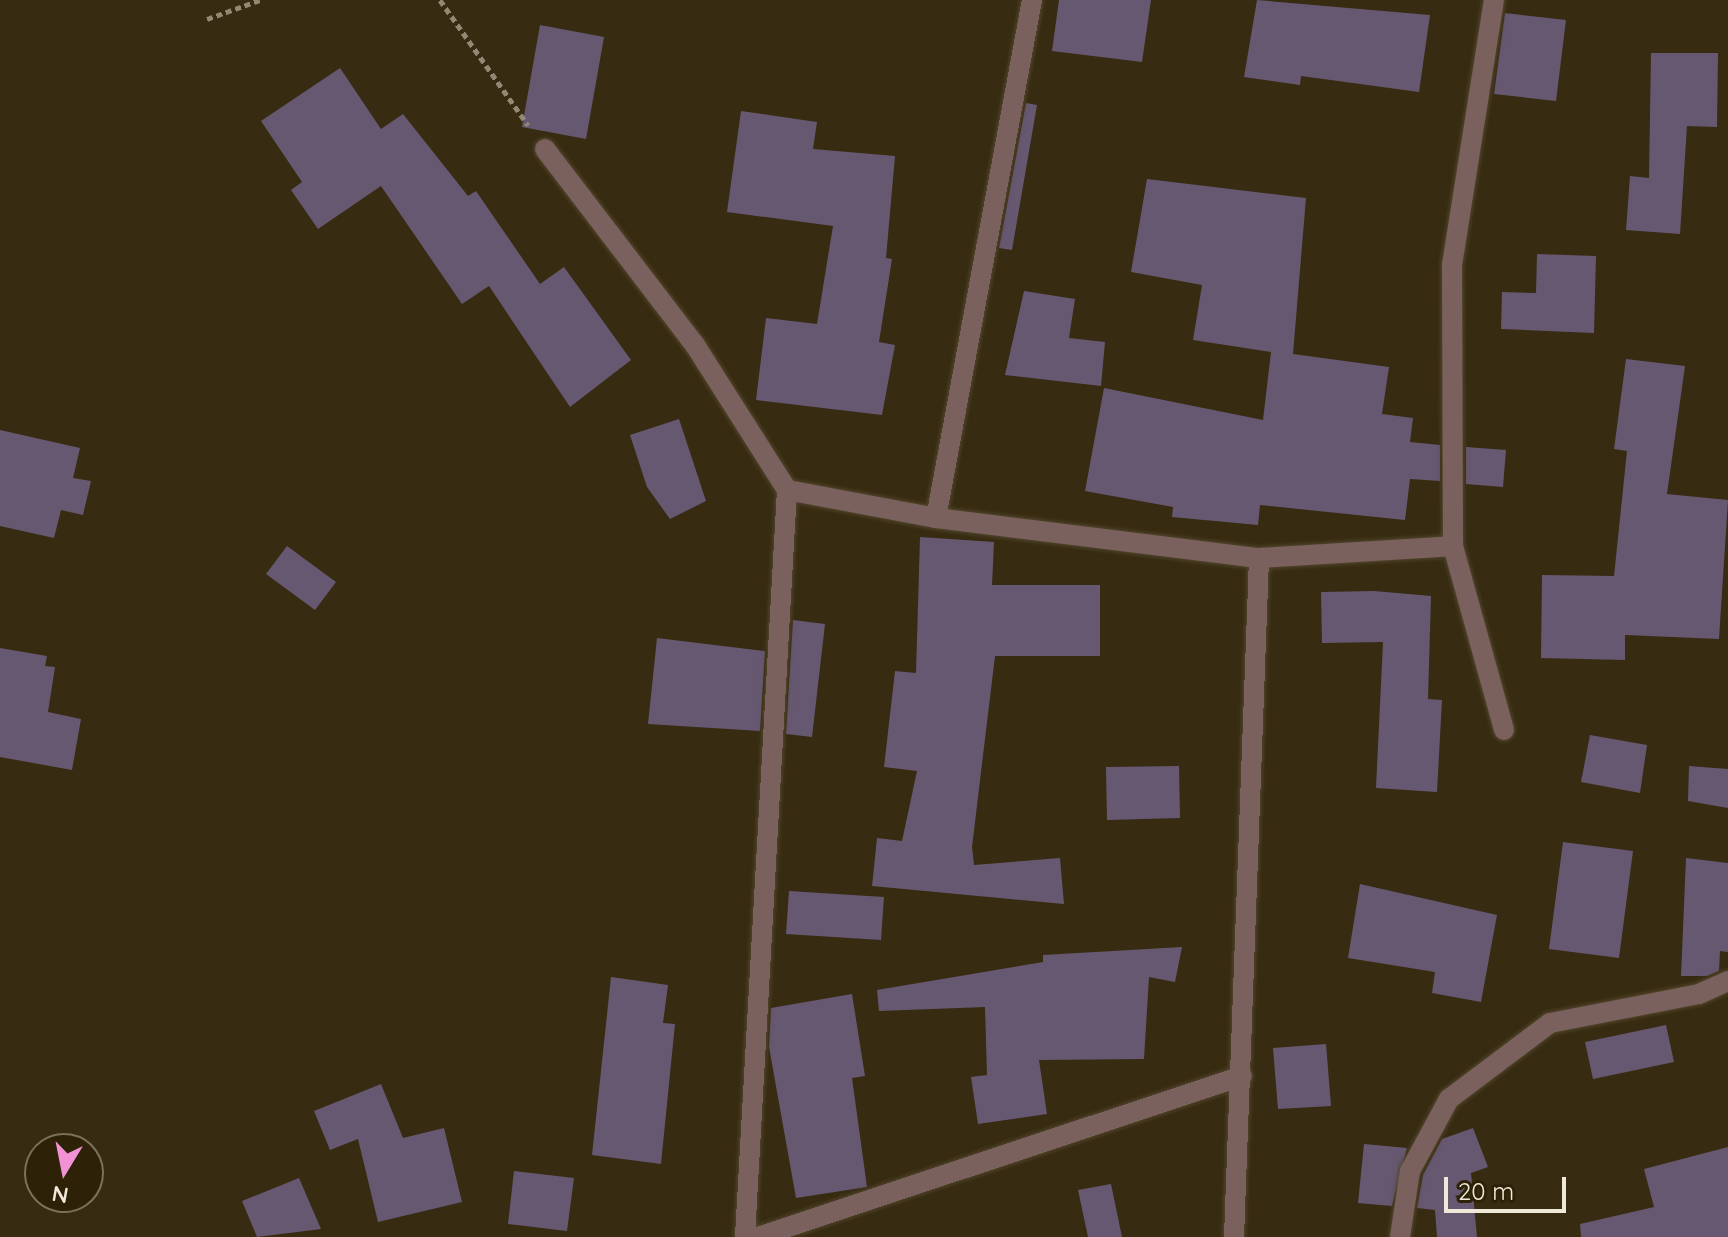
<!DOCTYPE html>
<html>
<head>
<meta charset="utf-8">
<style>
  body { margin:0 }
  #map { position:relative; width:1728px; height:1237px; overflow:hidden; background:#372b11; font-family:Quicksand,sans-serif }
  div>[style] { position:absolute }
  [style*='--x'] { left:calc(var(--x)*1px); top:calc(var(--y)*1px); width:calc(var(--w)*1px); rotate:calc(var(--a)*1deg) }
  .building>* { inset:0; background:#675872 }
  .path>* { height:5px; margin-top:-2.5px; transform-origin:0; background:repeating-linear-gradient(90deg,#928874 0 6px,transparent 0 10px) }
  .roads { filter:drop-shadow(0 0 2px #51462d) drop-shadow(0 0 2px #51462d) }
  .street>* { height:20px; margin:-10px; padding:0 10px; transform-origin:10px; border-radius:10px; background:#7a615e }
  span { translate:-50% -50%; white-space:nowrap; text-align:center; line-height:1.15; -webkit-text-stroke:6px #2d2207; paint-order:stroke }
  .north { position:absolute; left:24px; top:1133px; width:80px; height:80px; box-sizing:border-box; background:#2d2207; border:2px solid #7b725b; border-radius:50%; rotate:190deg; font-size:22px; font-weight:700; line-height:32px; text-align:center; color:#f0e9da }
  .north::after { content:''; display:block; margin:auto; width:28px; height:36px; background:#f391d5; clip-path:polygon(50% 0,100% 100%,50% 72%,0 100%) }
  .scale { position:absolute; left:1444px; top:1177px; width:122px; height:36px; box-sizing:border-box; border:4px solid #f0e9da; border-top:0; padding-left:10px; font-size:24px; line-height:28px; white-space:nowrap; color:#f0e9da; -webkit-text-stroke:6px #2d2207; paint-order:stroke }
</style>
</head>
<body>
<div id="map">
  <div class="building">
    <div style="clip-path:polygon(1059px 0,1151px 0,1142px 62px,1052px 51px)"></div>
    <div style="clip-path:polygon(1257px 0,1430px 15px,1419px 92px,1301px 76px,1300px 85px,1244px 77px)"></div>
    <div style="clip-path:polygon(1505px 13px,1566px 20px,1556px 101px,1494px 94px)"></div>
    <div style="clip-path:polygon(540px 25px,604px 37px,586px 139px,522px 127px)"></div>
    <div style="clip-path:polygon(1651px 53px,1718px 53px,1717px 127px,1687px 126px,1680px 234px,1626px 230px,1630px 176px,1649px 178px)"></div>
    <div style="clip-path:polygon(340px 68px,381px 129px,403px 114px,468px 196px,476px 191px,540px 284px,564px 267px,631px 360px,570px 407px,489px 286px,462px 304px,381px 186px,318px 229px,291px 190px,302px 182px,261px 121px)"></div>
    <div style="clip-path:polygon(1026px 103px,1037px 105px,1012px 250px,999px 248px)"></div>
    <div style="clip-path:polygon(741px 111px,817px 122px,813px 149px,895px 156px,886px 258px,892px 259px,879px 342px,895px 345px,882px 415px,756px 400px,766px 318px,817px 324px,833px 226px,727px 212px)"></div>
    <div style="clip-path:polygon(1147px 179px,1306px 198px,1293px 354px,1389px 367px,1382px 414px,1413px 418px,1410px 442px,1440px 445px,1440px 481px,1410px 479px,1405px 520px,1260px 505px,1258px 525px,1172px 517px,1173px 507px,1085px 491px,1104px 388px,1263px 420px,1271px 352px,1193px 340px,1202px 285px,1131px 272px)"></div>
    <div style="clip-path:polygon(1537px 254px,1596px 256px,1594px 333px,1501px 329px,1502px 292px,1536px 293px)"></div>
    <div style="clip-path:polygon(1024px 291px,1075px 299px,1069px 338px,1105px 342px,1101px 386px,1005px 375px)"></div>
    <div style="clip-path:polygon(1626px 359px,1685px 366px,1667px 494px,1728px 500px,1719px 639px,1625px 635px,1625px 660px,1541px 658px,1542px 575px,1614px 576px,1627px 451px,1614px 449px)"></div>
    <div style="clip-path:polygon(679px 419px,706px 501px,670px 519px,647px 487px,630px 435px)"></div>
    <div style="clip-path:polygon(0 430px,80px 448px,73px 478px,91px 481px,83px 515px,61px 510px,54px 538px,0 526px)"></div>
    <div style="clip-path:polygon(1466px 447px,1506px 450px,1503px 487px,1466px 484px)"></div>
    <div style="clip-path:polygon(920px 537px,994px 542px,992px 585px,1100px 585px,1100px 656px,995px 656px,972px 847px,974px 865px,1060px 858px,1064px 904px,872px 886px,877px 838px,902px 841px,917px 771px,884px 767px,895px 671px,916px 673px)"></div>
    <div style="clip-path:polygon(287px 546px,336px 582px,315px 610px,266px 574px)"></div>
    <div style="clip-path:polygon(1374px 591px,1431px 596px,1428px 699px,1442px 700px,1437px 792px,1376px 788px,1383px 642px,1322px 643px,1321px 592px)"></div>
    <div style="clip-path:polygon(793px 620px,825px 624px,812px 737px,786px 734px)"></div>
    <div style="clip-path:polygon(657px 638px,765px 651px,760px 731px,648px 724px)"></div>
    <div style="clip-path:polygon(0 648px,47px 656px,45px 666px,55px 667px,48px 712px,81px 719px,72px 770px,0 757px)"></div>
    <div style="clip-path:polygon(1590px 735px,1647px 745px,1640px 793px,1581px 782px)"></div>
    <div style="clip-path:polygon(1179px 766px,1180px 818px,1107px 820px,1106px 767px)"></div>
    <div style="clip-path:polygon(1689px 766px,1728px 769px,1728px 808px,1688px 801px)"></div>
    <div style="clip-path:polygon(1563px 842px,1633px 851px,1619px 958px,1549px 949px)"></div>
    <div style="clip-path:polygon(1686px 858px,1728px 863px,1728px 952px,1720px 951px,1719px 971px,1707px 976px,1681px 976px)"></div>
    <div style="clip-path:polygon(1360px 884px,1497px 915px,1481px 1002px,1432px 993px,1435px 972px,1348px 958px)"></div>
    <div style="clip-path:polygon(789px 891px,884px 897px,881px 940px,786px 934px)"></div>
    <div style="clip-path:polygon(1182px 947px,1175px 982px,1149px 977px,1144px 1059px,1039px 1060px,1047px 1114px,978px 1124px,971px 1077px,987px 1075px,985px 1007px,879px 1011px,877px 990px,1043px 962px,1043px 955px)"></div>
    <div style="clip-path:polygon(611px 977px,668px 985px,663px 1023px,675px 1024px,661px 1164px,592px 1155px)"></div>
    <div style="clip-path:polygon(852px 994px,865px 1076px,852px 1078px,867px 1187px,796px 1198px,769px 1047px,771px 1008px)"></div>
    <div style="clip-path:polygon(1666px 1025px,1674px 1062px,1593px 1079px,1585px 1042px)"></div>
    <div style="clip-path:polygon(1326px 1044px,1331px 1106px,1278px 1109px,1273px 1048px)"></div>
    <div style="clip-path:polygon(381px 1084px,403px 1138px,444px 1128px,462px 1202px,378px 1222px,358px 1139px,330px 1150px,314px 1111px)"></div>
    <div style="clip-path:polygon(1473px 1128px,1488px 1167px,1471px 1173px,1477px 1237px,1437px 1237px,1435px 1210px,1417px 1208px,1423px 1175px,1442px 1139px)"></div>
    <div style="clip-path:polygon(1364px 1144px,1407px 1148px,1392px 1206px,1358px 1203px)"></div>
    <div style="clip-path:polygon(1728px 1147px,1728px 1237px,1581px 1237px,1580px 1224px,1654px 1207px,1644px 1169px)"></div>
    <div style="clip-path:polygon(514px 1171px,574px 1178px,567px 1231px,508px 1224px)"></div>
    <div style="clip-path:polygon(299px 1178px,321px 1229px,257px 1237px,242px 1201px)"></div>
    <div style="clip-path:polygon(1111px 1184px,1122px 1237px,1088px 1237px,1078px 1190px)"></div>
  </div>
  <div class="path">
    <div style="--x:440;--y:0;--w:153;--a:54.9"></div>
    <div style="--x:207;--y:19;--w:56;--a:-19.7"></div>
  </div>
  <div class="roads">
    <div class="street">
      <div style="--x:545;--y:149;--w:247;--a:52.6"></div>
      <div style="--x:695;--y:345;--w:172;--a:57.6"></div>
      <div style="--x:787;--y:490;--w:748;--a:93.22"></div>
      <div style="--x:787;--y:490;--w:152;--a:10.6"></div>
      <div style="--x:936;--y:518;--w:325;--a:7.1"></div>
      <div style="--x:1259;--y:558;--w:194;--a:-3.5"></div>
      <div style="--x:1453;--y:546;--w:281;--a:-90.2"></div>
      <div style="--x:1452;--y:265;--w:268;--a:-81"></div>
      <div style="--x:936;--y:518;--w:527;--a:-79.5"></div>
      <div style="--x:1453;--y:546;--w:191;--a:74.5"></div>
      <div style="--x:758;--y:1237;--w:510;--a:-18.4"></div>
      <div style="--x:1234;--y:1237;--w:679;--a:-87.89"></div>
      <div style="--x:1400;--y:1237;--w:67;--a:-81.4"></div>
      <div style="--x:1410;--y:1171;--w:82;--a:-61.6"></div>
      <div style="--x:1449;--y:1099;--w:126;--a:-37"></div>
      <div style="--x:1550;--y:1023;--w:152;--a:-11"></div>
      <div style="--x:1699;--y:994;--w:32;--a:-24"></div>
    </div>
  </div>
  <div class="north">N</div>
  <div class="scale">20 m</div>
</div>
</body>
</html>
